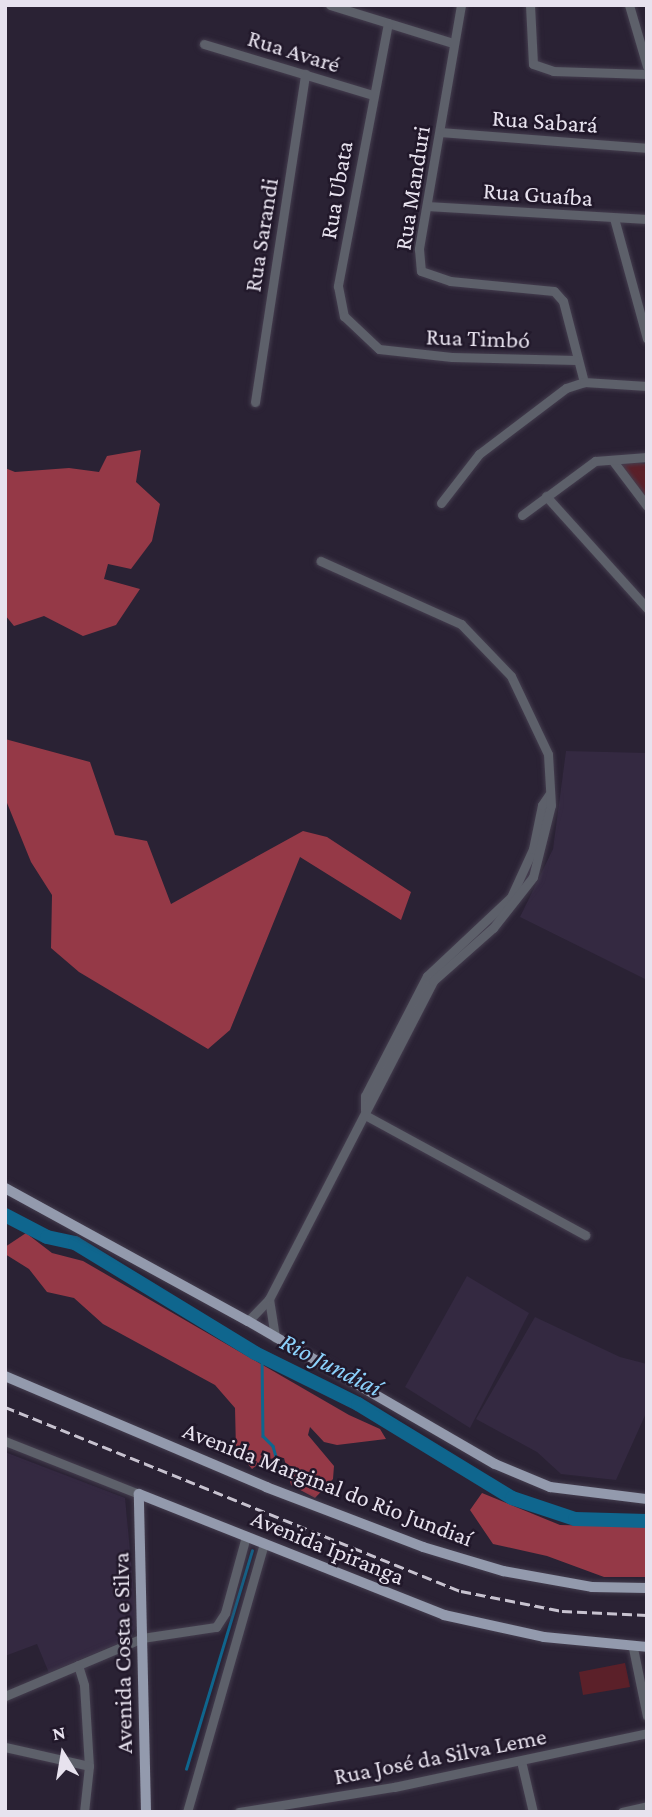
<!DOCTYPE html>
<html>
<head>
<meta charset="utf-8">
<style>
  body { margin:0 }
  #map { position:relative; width:652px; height:1817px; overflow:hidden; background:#2a2234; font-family:"Crimson Pro",serif }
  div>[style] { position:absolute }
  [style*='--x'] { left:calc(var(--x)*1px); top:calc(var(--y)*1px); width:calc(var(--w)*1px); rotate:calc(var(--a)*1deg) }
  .built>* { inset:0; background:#342941 }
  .green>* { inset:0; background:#5b2029 }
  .forest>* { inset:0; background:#953947 }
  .stream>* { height:2.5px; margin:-1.25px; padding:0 1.25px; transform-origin:1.25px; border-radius:1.25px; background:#0f668e }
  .river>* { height:14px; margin:-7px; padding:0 7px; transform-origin:7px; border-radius:7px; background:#0f668e }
  .roads { filter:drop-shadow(0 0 2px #443d4e) drop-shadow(0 0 2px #443d4e) }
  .minor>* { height:9px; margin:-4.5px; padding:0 4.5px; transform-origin:4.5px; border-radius:4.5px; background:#5d606a }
  .major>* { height:10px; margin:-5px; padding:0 5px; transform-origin:5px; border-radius:5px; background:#939aad }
  .rail>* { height:2.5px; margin-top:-1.25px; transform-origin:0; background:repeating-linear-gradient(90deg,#c7c2cf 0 10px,transparent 0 15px) }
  span { translate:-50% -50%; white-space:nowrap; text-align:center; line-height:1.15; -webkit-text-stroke:5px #21182a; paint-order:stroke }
  .street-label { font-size:24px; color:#e7e2ee }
  .water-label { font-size:26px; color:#8cd2fc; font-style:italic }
  .frame { position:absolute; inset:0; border:7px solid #e7e2ee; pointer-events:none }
  .north { position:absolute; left:28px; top:1719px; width:70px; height:70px; -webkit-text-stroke:5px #21182a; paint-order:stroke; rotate:349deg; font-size:19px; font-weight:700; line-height:28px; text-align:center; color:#e7e2ee }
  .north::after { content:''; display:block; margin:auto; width:24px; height:32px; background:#e7e2ee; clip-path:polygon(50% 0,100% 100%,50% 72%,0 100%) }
</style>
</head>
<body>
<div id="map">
  <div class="built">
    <div style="clip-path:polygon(566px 751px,647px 753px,647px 980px,520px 917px,553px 849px)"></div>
    <div style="clip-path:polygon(467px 1276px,529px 1313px,470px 1428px,405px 1387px)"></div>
    <div style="clip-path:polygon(535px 1317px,620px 1357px,647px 1364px,647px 1411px,616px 1480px,561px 1474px,537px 1452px,476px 1419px)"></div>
    <div style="clip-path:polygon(5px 1452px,125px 1498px,137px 1625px,131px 1638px,49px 1673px,37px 1644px,5px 1656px)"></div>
  </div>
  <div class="green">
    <div style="clip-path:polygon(623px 461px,647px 464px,647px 500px,619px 464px)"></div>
    <div style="clip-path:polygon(625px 1663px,630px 1687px,583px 1695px,579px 1672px)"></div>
  </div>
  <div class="forest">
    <div style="clip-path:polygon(141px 450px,136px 482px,160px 504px,152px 541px,131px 569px,108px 564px,104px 579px,140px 589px,116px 625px,83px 636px,44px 616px,14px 626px,5px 615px,5px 468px,15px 472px,69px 468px,99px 472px,107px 456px)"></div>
    <div style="clip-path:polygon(5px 739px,90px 762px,115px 835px,147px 841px,171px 904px,303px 831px,327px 837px,411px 892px,401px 920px,300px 857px,230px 1030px,208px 1049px,79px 972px,51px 948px,52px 895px,31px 862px,5px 798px)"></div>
    <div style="clip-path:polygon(26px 1233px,52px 1253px,83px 1261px,349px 1415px,380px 1429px,386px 1439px,337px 1445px,324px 1442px,310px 1427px,308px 1435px,334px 1466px,333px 1479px,315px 1498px,291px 1485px,284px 1458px,265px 1459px,252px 1469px,236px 1450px,235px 1408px,215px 1385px,103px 1324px,74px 1298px,47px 1292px,29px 1269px,5px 1254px,5px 1247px)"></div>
    <div style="clip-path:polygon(482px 1493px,560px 1525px,647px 1527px,647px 1577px,604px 1577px,547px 1556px,493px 1544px,470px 1510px)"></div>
  </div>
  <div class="stream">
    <div style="--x:262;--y:1356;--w:80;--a:89.3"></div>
    <div style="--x:263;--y:1436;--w:14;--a:45"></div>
    <div style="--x:273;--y:1446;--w:25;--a:74"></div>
    <div style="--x:186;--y:1769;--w:228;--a:-73.2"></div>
  </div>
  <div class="river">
    <div style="--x:5;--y:1215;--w:47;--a:27.6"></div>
    <div style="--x:47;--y:1237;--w:29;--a:12"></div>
    <div style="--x:75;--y:1243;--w:211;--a:31.4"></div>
    <div style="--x:255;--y:1353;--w:115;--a:26.3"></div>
    <div style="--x:358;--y:1404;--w:180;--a:31.4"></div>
    <div style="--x:512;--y:1498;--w:66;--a:18.4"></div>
    <div style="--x:575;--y:1519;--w:72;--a:1.6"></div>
  </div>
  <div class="roads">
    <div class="minor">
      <div style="--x:330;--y:5;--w:129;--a:17.2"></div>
      <div style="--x:461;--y:5;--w:248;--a:99.8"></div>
      <div style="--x:419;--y:249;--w:22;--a:85"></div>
      <div style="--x:421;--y:271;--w:31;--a:19"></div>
      <div style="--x:450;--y:281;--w:104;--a:5.5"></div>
      <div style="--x:554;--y:291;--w:13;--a:48"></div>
      <div style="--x:563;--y:301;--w:84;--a:75.5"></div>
      <div style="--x:530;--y:5;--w:59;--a:87.1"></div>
      <div style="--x:533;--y:64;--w:21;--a:19"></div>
      <div style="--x:553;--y:71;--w:94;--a:1.8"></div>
      <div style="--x:629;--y:5;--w:64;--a:73.6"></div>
      <div style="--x:388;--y:23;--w:268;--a:100.8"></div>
      <div style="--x:338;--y:286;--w:31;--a:79"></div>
      <div style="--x:344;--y:316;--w:48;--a:43.3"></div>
      <div style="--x:379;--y:349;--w:73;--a:6.3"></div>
      <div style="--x:452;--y:357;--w:124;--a:1.4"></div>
      <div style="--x:204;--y:44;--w:177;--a:16.8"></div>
      <div style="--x:441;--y:132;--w:207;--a:4.4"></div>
      <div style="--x:427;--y:206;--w:220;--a:3.4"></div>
      <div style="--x:614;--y:218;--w:125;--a:74.7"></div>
      <div style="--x:255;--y:402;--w:332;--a:-81.3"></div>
      <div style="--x:613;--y:461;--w:56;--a:52.9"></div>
      <div style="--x:546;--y:496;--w:151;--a:48"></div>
      <div style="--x:441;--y:503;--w:62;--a:-52.2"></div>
      <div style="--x:479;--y:454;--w:109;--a:-37.2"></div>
      <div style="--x:566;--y:388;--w:19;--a:-18"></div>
      <div style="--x:584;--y:382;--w:63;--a:3.6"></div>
      <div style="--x:522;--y:515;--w:91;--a:-36.5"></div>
      <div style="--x:595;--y:461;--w:52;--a:-4.4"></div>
      <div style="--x:365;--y:1110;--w:14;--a:-90"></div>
      <div style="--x:365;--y:1096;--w:135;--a:-62.7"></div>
      <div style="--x:427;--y:976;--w:115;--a:-43.2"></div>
      <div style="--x:511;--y:897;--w:53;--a:-65.4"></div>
      <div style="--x:533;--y:849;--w:45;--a:-78.4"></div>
      <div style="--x:542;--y:805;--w:14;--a:-56"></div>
      <div style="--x:365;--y:1115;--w:251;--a:28.6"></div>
      <div style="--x:269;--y:1299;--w:39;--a:81"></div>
      <div style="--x:248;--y:1321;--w:30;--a:-46"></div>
      <div style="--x:269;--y:1299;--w:358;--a:-62.7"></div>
      <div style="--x:433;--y:981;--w:80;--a:-41.5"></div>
      <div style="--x:493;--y:928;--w:65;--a:-51.9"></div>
      <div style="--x:533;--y:877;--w:74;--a:-76"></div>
      <div style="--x:551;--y:805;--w:51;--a:-93.4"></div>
      <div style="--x:548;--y:754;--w:86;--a:-115.4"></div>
      <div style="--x:511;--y:676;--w:72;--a:-133.9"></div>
      <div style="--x:461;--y:624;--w:154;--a:-155.8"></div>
      <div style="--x:5;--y:1441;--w:144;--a:21.6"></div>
      <div style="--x:633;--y:1648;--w:69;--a:78.4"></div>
      <div style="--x:78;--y:1665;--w:21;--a:73"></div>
      <div style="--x:84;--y:1685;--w:81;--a:86.5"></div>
      <div style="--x:89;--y:1766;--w:46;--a:96.2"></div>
      <div style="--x:5;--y:1696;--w:149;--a:-22.9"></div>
      <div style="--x:142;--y:1638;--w:75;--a:-8.5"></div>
      <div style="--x:216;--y:1627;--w:17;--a:-57"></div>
      <div style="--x:225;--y:1613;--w:80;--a:-74.7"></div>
      <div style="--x:5;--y:1747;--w:86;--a:12.7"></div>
      <div style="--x:521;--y:1761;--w:52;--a:76.8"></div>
      <div style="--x:187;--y:1812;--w:279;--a:-74"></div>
      <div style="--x:239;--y:1812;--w:157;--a:-9.2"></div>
      <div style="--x:394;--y:1787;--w:259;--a:-12"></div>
      <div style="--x:622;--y:1812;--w:26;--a:-13"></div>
    </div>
    <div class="major">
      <div style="--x:5;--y:1188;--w:277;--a:28.7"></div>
      <div style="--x:248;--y:1321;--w:285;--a:30.1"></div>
      <div style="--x:495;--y:1464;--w:60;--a:22.7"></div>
      <div style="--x:550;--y:1487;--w:98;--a:7.1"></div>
      <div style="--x:5;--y:1376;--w:284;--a:23"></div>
      <div style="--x:266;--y:1487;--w:168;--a:20.9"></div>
      <div style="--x:423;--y:1547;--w:84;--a:16.7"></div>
      <div style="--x:503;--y:1571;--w:90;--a:10.2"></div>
      <div style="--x:592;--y:1587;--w:55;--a:1"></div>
      <div style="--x:146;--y:1812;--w:318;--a:-91.3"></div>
      <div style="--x:139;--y:1494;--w:328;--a:21.6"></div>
      <div style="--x:444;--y:1615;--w:102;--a:12.4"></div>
      <div style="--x:544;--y:1637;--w:103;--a:5.5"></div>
    </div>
  </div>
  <div class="rail">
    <div style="--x:5;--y:1407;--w:492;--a:22"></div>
    <div style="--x:461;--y:1591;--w:103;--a:11.2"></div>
    <div style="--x:562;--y:1611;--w:85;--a:2.7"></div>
  </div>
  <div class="street-label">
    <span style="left:294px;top:51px;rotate:17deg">Rua Avaré</span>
    <span style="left:545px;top:121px;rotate:4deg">Rua Sabará</span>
    <span style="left:412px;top:188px;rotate:-81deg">Rua Manduri</span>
    <span style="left:336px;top:190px;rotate:-80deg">Rua Ubata</span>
    <span style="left:538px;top:194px;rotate:4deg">Rua Guaíba</span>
    <span style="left:261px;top:235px;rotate:-81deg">Rua Sarandi</span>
    <span style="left:478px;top:338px;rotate:2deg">Rua Timbó</span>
    <span style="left:328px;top:1484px;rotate:21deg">Avenida Marginal do Rio Jundiaí</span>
    <span style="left:328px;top:1547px;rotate:22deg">Avenida Ipiranga</span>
    <span style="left:122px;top:1653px;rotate:-91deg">Avenida Costa e Silva</span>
    <span style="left:440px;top:1756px;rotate:-11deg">Rua José da Silva Leme</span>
  </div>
  <div class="water-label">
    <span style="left:331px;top:1365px;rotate:27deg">Rio Jundiaí</span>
  </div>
  <div class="frame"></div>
  <div class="north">N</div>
</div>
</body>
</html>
